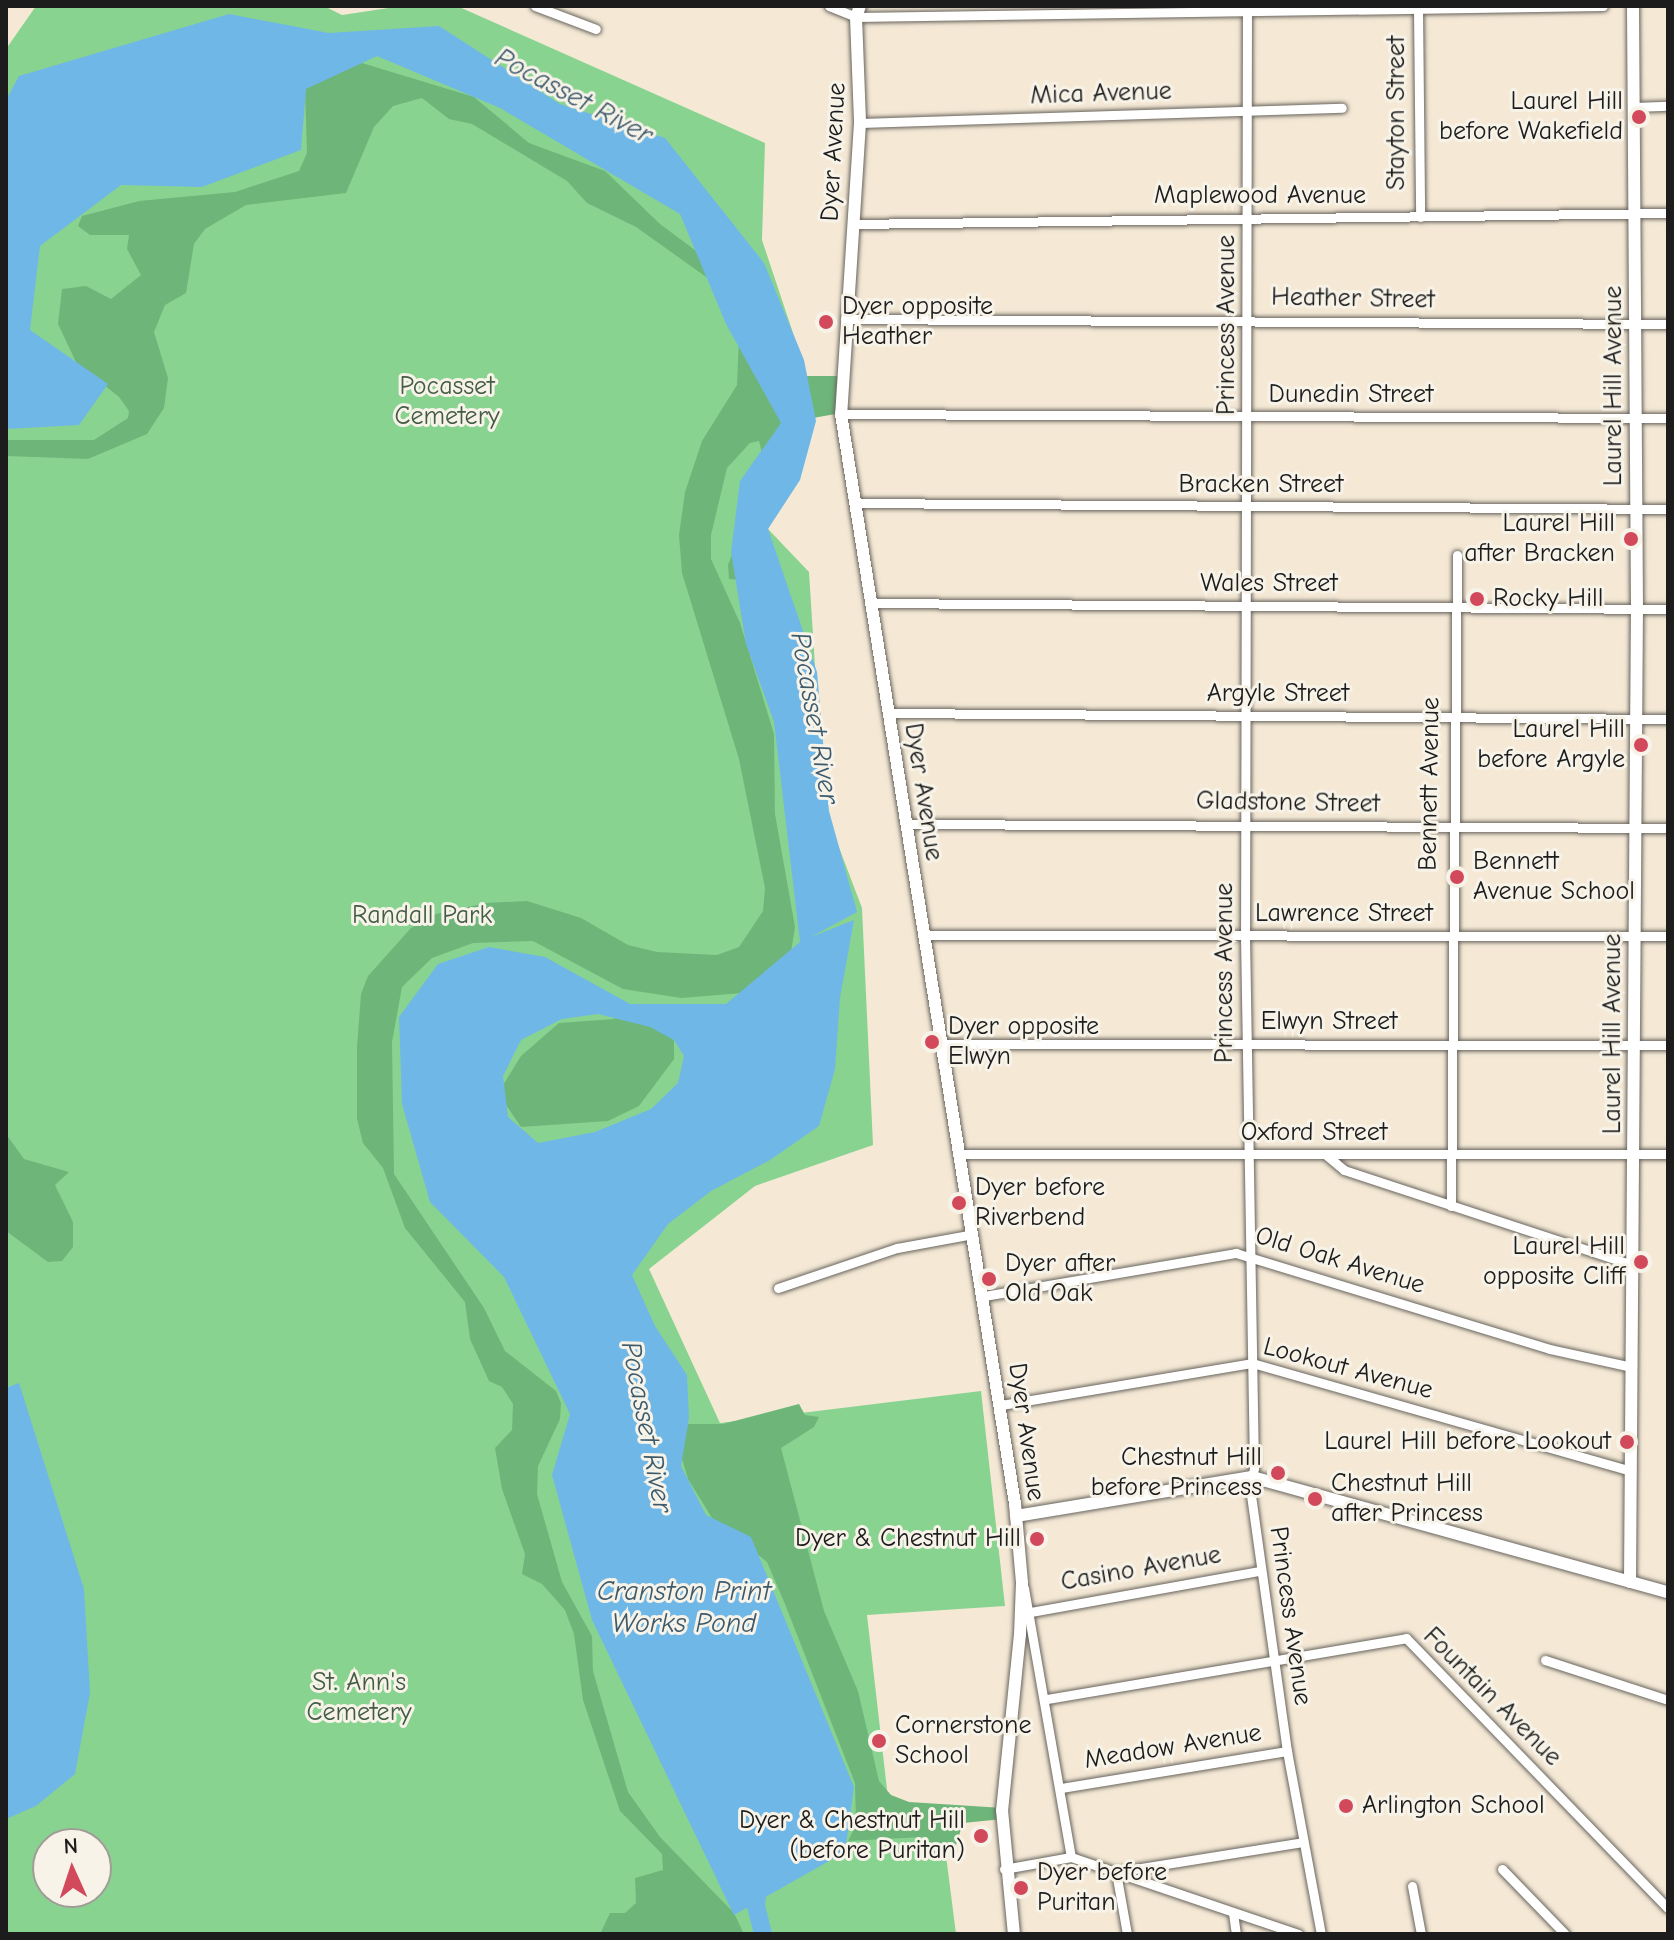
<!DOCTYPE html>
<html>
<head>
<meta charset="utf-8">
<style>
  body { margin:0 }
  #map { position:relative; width:1674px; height:1940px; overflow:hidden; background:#f5e9d6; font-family:"Comic Neue",sans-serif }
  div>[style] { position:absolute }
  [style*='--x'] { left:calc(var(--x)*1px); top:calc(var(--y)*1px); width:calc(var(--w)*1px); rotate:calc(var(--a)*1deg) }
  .green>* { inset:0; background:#89d390 }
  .forest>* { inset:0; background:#6eb57a }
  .water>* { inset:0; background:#6fb7e7 }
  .river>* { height:18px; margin:-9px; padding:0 9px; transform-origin:9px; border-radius:9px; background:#6fb7e7 }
  .roads { filter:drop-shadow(0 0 2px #68645d) drop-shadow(0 0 2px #68645d) }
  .street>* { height:9px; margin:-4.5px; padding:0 4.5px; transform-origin:4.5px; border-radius:4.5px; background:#fff }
  .secondary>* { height:12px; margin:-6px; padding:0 6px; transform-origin:6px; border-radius:6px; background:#fff }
  .dots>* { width:22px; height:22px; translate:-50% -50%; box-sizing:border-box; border:4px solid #f7f3e8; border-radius:50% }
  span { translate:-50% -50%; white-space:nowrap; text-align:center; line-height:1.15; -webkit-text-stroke:6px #f7f3e8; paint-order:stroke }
  .street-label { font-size:26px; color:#1c1c1c }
  .poi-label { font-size:26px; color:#1c1c1c }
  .right { translate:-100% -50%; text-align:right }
  .left { translate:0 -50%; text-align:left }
  .park-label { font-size:26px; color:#425c45 }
  .water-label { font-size:28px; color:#3d5a6d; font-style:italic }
  .frame { position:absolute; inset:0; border:8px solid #1c1c1c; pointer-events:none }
  .north { position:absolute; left:32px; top:1828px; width:80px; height:80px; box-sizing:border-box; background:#f7f3e8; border:2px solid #9f9d96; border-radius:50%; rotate:357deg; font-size:22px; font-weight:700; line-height:32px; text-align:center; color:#1c1c1c }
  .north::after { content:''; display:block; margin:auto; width:28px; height:36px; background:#d1495b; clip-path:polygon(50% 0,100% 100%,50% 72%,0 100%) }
</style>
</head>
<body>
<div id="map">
  <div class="green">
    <div style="clip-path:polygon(evenodd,36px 6px,324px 6px,342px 15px,402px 6px,457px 6px,765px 143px,762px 240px,806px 372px,810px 440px,768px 529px,809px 572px,824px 808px,862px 908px,873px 1145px,755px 1186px,649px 1269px,720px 1423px,981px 1391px,1005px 1606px,867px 1615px,888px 1798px,942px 1824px,956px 1934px,6px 1934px,6px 49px,36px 6px,48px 1844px,96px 1844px,96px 1892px,48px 1892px,48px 1844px)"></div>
  </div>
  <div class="forest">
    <div style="clip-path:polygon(362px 63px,474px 97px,529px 143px,605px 171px,660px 224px,723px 271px,803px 376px,840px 376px,841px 413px,813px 418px,743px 580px,729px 579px,728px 565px,766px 469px,759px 441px,750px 443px,727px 468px,711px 535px,711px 559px,740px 623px,774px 734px,775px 814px,795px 927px,791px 952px,754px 992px,681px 998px,623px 989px,533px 941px,473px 943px,432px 958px,402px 987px,392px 1042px,394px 1174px,484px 1308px,505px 1351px,556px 1391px,561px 1403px,560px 1419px,538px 1466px,537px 1494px,562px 1582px,592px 1636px,593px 1671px,628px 1792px,660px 1837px,734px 1913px,744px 1934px,600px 1934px,610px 1913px,625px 1913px,636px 1903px,635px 1878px,663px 1870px,662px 1854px,620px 1811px,583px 1700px,574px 1634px,565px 1610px,542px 1584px,522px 1574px,525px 1554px,502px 1489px,495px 1448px,512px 1430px,513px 1404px,502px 1387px,489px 1381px,470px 1339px,465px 1302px,405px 1228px,383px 1168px,363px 1143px,357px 1119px,357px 1047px,361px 994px,368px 976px,411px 928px,436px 914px,486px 903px,527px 901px,581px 918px,628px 945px,657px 952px,717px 955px,739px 947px,763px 911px,765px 888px,739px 759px,682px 573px,679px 535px,685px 492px,702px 441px,737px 385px,739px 335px,709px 279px,636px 227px,587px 203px,567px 181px,472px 124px,449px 119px,422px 98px,393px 106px,374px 127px,346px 193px,246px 205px,205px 229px,194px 244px,186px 293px,165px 305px,154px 332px,168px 378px,164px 408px,147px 434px,88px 459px,6px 456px,6px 440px,94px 440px,128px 418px,129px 411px,119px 397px,76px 362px,58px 324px,62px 289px,86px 286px,111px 299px,141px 275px,127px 249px,129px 235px,90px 235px,78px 226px,82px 216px,139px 201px,235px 192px,299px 171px,307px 153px,305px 89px,317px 74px)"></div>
    <div style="clip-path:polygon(620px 1013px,639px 1017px,674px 1040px,674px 1059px,639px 1106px,608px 1121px,521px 1127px,498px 1093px,521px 1056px,559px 1023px,614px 1019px)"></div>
    <div style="clip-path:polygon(6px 1134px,24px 1159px,69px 1172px,55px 1185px,73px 1222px,73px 1247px,62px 1261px,48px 1262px,6px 1231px)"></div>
    <div style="clip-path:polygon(799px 1404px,805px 1415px,819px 1417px,814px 1427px,781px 1448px,824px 1611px,858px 1691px,879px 1781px,891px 1795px,909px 1802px,1003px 1808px,1003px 1819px,963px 1823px,956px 1845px,935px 1855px,923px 1837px,848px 1841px,856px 1825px,855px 1783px,785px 1604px,767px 1562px,712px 1518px,688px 1479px,680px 1452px,688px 1424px,723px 1424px)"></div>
  </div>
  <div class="water">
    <div style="clip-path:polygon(evenodd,229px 14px,329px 33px,439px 26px,560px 104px,665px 138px,764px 263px,804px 360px,816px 421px,800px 480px,768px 529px,817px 672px,829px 811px,857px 912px,811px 937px,854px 920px,840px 998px,835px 1069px,819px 1126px,770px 1160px,711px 1191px,668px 1224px,632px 1275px,655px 1326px,687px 1375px,689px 1418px,681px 1466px,706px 1515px,751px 1537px,854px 1787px,845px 1852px,734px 1915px,592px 1620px,552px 1475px,570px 1414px,504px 1277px,430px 1202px,402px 1104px,399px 1017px,438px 964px,489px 947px,545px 957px,630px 1004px,726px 1004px,800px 942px,774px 722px,746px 644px,731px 552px,740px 481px,781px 423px,726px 324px,680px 214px,500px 108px,377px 56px,306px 89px,301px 150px,202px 187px,121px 185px,40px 246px,30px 330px,108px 384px,79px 425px,6px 429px,6px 100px,19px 76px,229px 14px,598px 1014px,650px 1027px,674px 1040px,684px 1056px,678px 1083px,651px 1109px,595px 1132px,538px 1143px,508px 1117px,503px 1076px,521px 1040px,562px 1019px,598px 1014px)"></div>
    <div style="clip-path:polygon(19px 1383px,84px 1589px,90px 1693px,75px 1774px,36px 1806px,6px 1819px,6px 1388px)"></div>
  </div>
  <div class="river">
    <div style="--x:758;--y:1883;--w:23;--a:95"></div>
    <div style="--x:756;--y:1906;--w:29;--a:76"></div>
  </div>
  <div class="roads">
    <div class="street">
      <div style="--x:535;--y:6;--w:65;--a:20.7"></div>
      <div style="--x:829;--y:6;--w:29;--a:22"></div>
      <div style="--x:856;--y:17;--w:747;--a:-0.84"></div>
      <div style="--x:1247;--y:6;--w:930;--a:90.12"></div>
      <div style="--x:1245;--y:936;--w:532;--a:89.03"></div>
      <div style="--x:1254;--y:1468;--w:20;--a:101"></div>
      <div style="--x:1250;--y:1488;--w:266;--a:82"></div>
      <div style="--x:1287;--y:1751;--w:186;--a:79.5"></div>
      <div style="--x:1418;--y:9;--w:208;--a:89.4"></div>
      <div style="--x:1634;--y:107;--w:34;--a:-2"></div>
      <div style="--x:860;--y:123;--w:482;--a:-1.8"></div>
      <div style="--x:852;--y:224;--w:816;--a:-0.77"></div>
      <div style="--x:845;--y:319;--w:823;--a:0.35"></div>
      <div style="--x:841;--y:414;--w:827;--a:0.28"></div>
      <div style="--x:854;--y:503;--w:814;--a:0.42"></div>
      <div style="--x:870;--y:603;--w:798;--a:0.43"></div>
      <div style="--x:888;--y:713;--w:780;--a:0.44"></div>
      <div style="--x:907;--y:824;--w:761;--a:0.3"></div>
      <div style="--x:924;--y:935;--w:744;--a:0.08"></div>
      <div style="--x:942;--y:1044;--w:726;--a:0.08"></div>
      <div style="--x:960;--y:1154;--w:708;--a:0"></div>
      <div style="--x:1325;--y:1154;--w:25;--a:40"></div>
      <div style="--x:1344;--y:1170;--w:304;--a:18.2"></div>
      <div style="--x:1451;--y:1206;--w:651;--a:-89.47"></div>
      <div style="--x:778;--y:1288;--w:126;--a:-18.6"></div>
      <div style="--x:897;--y:1248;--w:77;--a:-10.4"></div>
      <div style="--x:984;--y:1296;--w:256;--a:-9.7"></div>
      <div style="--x:1236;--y:1253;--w:328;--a:17"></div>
      <div style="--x:1550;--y:1349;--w:84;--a:12.4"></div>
      <div style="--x:1001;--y:1405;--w:254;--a:-9.5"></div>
      <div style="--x:1252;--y:1363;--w:394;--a:15.9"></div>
      <div style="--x:1024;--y:1588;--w:273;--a:80.1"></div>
      <div style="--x:1031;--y:1612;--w:232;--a:-10.2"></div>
      <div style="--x:1545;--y:1660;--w:129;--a:18"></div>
      <div style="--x:1047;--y:1699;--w:364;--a:-9.6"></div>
      <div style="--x:1406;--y:1638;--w:376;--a:45.9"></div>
      <div style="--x:1061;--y:1788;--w:229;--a:-9.3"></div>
      <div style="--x:1004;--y:1869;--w:68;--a:-10.2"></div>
      <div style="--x:1071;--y:1857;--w:240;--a:18.7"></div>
      <div style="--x:1502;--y:1869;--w:91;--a:45.9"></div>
      <div style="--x:1412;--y:1886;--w:49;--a:79.4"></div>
      <div style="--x:1233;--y:1913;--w:21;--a:82"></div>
      <div style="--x:1127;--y:1934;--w:63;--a:-100.1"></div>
      <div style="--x:1116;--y:1872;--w:189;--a:-9.1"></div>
    </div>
    <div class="secondary">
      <div style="--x:860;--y:6;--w:12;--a:110"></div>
      <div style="--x:856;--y:17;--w:106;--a:87.8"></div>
      <div style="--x:860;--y:123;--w:292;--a:93.7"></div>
      <div style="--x:841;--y:414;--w:1104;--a:80.93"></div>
      <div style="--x:1015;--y:1504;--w:79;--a:84.9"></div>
      <div style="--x:1022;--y:1583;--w:51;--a:92.2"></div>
      <div style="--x:1020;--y:1634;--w:177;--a:95.8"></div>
      <div style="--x:1002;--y:1810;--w:125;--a:84.5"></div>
      <div style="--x:1016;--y:1516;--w:239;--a:-9.4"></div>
      <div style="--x:1252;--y:1477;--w:432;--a:15.5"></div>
      <div style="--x:1630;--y:1582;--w:973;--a:-89.59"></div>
      <div style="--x:1637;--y:609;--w:603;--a:-90.38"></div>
    </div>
  </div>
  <div class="dots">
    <div style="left:1639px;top:117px;background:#d1495b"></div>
    <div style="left:826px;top:322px;background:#d1495b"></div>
    <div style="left:1631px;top:539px;background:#d1495b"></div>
    <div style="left:1477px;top:599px;background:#d1495b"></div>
    <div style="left:1641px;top:745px;background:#d1495b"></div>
    <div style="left:1457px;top:877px;background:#d1495b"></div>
    <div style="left:932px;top:1042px;background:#d1495b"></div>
    <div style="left:959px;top:1203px;background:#d1495b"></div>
    <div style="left:1641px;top:1262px;background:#d1495b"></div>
    <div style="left:989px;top:1279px;background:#d1495b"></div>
    <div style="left:1627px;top:1442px;background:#d1495b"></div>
    <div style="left:1278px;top:1473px;background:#d1495b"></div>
    <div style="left:1315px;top:1499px;background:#d1495b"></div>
    <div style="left:1037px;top:1539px;background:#d1495b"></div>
    <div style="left:879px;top:1741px;background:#d1495b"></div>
    <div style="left:1346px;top:1806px;background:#d1495b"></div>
    <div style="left:981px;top:1836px;background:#d1495b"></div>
    <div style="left:1021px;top:1888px;background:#d1495b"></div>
  </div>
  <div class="street-label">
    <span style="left:1101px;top:94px;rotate:-2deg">Mica Avenue</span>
    <span style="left:1397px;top:113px;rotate:-90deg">Stayton Street</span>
    <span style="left:834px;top:152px;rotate:-87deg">Dyer Avenue</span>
    <span style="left:1260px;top:196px">Maplewood Avenue</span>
    <span style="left:1353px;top:299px;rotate:1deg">Heather Street</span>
    <span style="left:1227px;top:325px;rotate:-90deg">Princess Avenue</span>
    <span style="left:1614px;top:386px;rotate:-90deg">Laurel Hill Avenue</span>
    <span style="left:1351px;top:395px">Dunedin Street</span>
    <span style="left:1261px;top:485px">Bracken Street</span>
    <span style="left:1269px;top:584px">Wales Street</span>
    <span style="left:1278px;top:694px">Argyle Street</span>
    <span style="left:1430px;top:784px;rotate:-89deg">Bennett Avenue</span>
    <span style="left:923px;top:792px;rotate:81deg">Dyer Avenue</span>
    <span style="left:1288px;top:803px;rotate:1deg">Gladstone Street</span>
    <span style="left:1344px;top:914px">Lawrence Street</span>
    <span style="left:1225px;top:973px;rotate:-90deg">Princess Avenue</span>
    <span style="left:1329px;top:1022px">Elwyn Street</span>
    <span style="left:1613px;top:1034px;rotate:-90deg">Laurel Hill Avenue</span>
    <span style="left:1314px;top:1133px">Oxford Street</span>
    <span style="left:1340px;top:1261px;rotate:17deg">Old Oak Avenue</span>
    <span style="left:1348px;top:1369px;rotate:15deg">Lookout Avenue</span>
    <span style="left:1026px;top:1432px;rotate:82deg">Dyer Avenue</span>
    <span style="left:1141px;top:1569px;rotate:-10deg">Casino Avenue</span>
    <span style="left:1290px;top:1616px;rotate:82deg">Princess Avenue</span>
    <span style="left:1492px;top:1697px;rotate:45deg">Fountain Avenue</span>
    <span style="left:1173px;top:1747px;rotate:-9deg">Meadow Avenue</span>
  </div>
  <div class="poi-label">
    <span class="right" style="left:1623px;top:117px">Laurel Hill<br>before Wakefield</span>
    <span class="left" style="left:842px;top:322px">Dyer opposite<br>Heather</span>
    <span class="right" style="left:1615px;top:539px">Laurel Hill<br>after Bracken</span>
    <span class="left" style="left:1493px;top:599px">Rocky Hill</span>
    <span class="right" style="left:1625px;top:745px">Laurel Hill<br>before Argyle</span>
    <span class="left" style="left:1473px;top:877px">Bennett<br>Avenue School</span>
    <span class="left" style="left:948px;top:1042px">Dyer opposite<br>Elwyn</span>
    <span class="left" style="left:975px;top:1203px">Dyer before<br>Riverbend</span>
    <span class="right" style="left:1625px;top:1262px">Laurel Hill<br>opposite Cliff</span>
    <span class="left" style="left:1005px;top:1279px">Dyer after<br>Old Oak</span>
    <span class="right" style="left:1611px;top:1442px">Laurel Hill before Lookout</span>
    <span class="right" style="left:1262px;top:1473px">Chestnut Hill<br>before Princess</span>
    <span class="left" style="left:1331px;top:1499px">Chestnut Hill<br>after Princess</span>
    <span class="right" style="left:1021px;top:1539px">Dyer &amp; Chestnut Hill</span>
    <span class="left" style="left:895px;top:1741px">Cornerstone<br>School</span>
    <span class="left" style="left:1362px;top:1806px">Arlington School</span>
    <span class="right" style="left:965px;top:1836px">Dyer &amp; Chestnut Hill<br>(before Puritan)</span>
    <span class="left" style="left:1037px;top:1888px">Dyer before<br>Puritan</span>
  </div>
  <div class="park-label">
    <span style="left:447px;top:402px">Pocasset<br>Cemetery</span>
    <span style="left:422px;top:916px">Randall Park</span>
    <span style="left:359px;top:1698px">St. Ann's<br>Cemetery</span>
  </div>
  <div class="water-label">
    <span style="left:574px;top:96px;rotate:28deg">Pocasset River</span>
    <span style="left:815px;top:718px;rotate:80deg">Pocasset River</span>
    <span style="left:647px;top:1427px;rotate:79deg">Pocasset River</span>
    <span style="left:684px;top:1607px">Cranston Print<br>Works Pond</span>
  </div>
  <div class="frame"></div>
  <div class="north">N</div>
</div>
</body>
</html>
